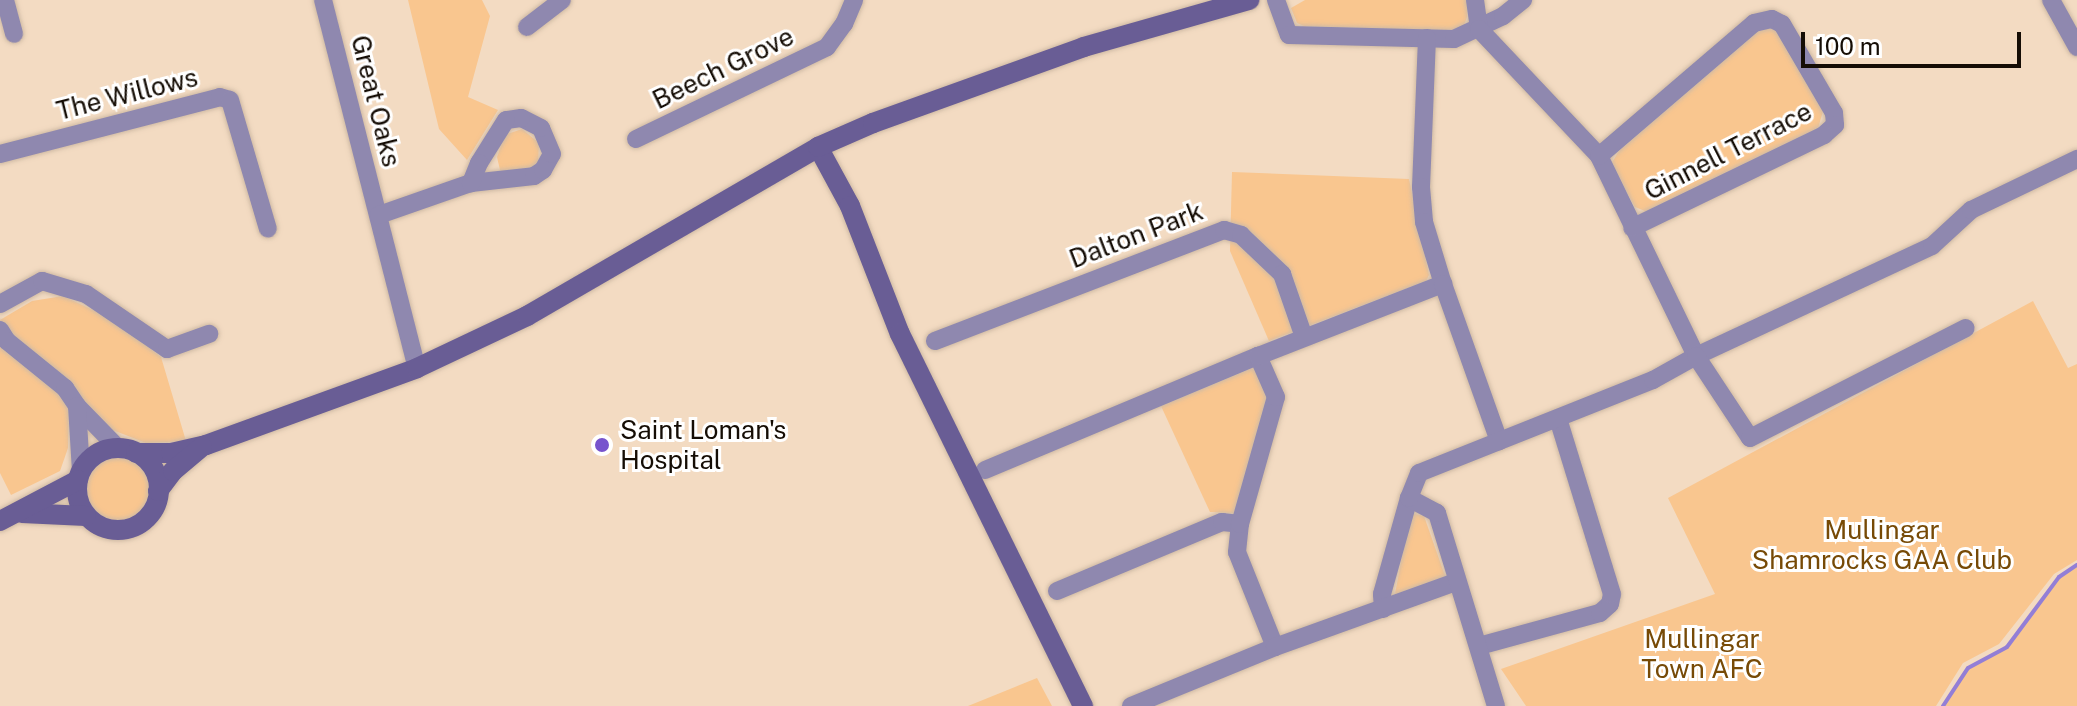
<!DOCTYPE html>
<html>
<head>
<meta charset="utf-8">
<style>
  body { margin:0 }
  #map { position:relative; width:2077px; height:706px; overflow:hidden; background:#f3dbc2; font-family:"Public Sans",sans-serif }
  div>[style] { position:absolute }
  [style*='--x'] { left:calc(var(--x)*1px); top:calc(var(--y)*1px); width:calc(var(--w)*1px); rotate:calc(var(--a)*1deg) }
  .green>* { inset:0; background:#f9c68f }
  .round { border-radius:50% }
  .stream>* { height:4px; margin:-2px; padding:0 2px; transform-origin:2px; border-radius:2px; background:#937ed6 }
  .roads { filter:drop-shadow(0 0 2px #cfbaa4) drop-shadow(0 0 2px #cfbaa4) }
  .street>* { height:18px; margin:-9px; padding:0 9px; transform-origin:9px; border-radius:9px; background:#8f88af }
  .secondary>* { height:20px; margin:-10px; padding:0 10px; transform-origin:10px; border-radius:10px; background:#695d95 }
  .secondary>.ring { margin:-10px; padding:0; box-sizing:content-box; background:none; border:20px solid #695d95; border-radius:50% }
  .dots>* { width:22px; height:22px; translate:-50% -50%; box-sizing:border-box; border:4px solid #fff; border-radius:50% }
  span { translate:-50% -50%; white-space:nowrap; text-align:center; line-height:1.15; -webkit-text-stroke:6px #fff; paint-order:stroke }
  .street-label { font-size:26px; color:#150d05 }
  .poi-label { font-size:26px; color:#150d05 }
  .left { translate:0 -50%; text-align:left }
  .park-label { font-size:26px; color:#774a06 }
  .scale { position:absolute; left:1801px; top:32px; width:220px; height:36px; box-sizing:border-box; border:4px solid #150d05; border-top:0; padding-left:10px; font-size:24px; line-height:28px; white-space:nowrap; color:#150d05; -webkit-text-stroke:6px #fff; paint-order:stroke }
</style>
</head>
<body>
<div id="map">
  <div class="green">
    <div style="clip-path:polygon(408px 0,482px 0,490px 16px,468px 97px,498px 110px,467px 160px,439px 129px)"></div>
    <div style="clip-path:polygon(1305px 0,1467px 0,1467px 17px,1464px 26px,1457px 31px,1304px 26px,1297px 23px,1291px 8px)"></div>
    <div style="clip-path:polygon(1759px 29px,1776px 29px,1823px 111px,1817px 132px,1650px 213px,1635px 207px,1611px 164px,1619px 151px)"></div>
    <div style="clip-path:polygon(522px 129px,539px 143px,538px 167px,506px 175px,500px 170px,497px 157px,502px 143px,507px 134px)"></div>
    <div style="clip-path:polygon(1232px 172px,1409px 179px,1429px 275px,1426px 281px,1269px 341px,1230px 251px)"></div>
    <div style="clip-path:polygon(63px 296px,110px 318px,161px 357px,186px 441px,146px 443px,110px 429px,69px 394px,68px 448px,60px 471px,11px 495px,0 473px,0 320px,32px 301px)"></div>
    <div style="clip-path:polygon(2033px 301px,2068px 368px,2077px 364px,2077px 560px,2054px 574px,1999px 644px,1963px 663px,1936px 706px,1526px 706px,1501px 669px,1715px 594px,1668px 498px)"></div>
    <div style="clip-path:polygon(1255px 367px,1268px 399px,1235px 513px,1210px 512px,1161px 406px)"></div>
    <div class="round" style="left:82px;top:453px;width:70px;height:70px"></div>
    <div style="clip-path:polygon(1410px 513px,1424px 516px,1449px 587px,1393px 605px)"></div>
    <div style="clip-path:polygon(2077px 565px,2077px 706px,1943px 706px,1968px 668px,2007px 647px,2059px 577px)"></div>
    <div style="clip-path:polygon(1037px 678px,1052px 706px,968px 706px)"></div>
  </div>
  <div class="stream">
    <div style="--x:1943;--y:706;--w:45;--a:-56.7"></div>
    <div style="--x:1968;--y:668;--w:44;--a:-28.3"></div>
    <div style="--x:2007;--y:647;--w:87;--a:-53.4"></div>
    <div style="--x:2059;--y:577;--w:22;--a:-34"></div>
  </div>
  <div class="roads">
    <div class="street">
      <div style="--x:5;--y:0;--w:35;--a:75"></div>
      <div style="--x:323;--y:0;--w:380;--a:75.7"></div>
      <div style="--x:1276;--y:0;--w:37;--a:70"></div>
      <div style="--x:1289;--y:35;--w:165;--a:1.4"></div>
      <div style="--x:1454;--y:39;--w:54;--a:-25.1"></div>
      <div style="--x:1503;--y:16;--w:26;--a:-39"></div>
      <div style="--x:1475;--y:0;--w:29;--a:82"></div>
      <div style="--x:1479;--y:29;--w:175;--a:46.6"></div>
      <div style="--x:1599;--y:156;--w:222;--a:64.1"></div>
      <div style="--x:1696;--y:356;--w:260;--a:-25"></div>
      <div style="--x:1932;--y:246;--w:53;--a:-42.7"></div>
      <div style="--x:1971;--y:210;--w:118;--a:-25.7"></div>
      <div style="--x:2051;--y:0;--w:54;--a:61"></div>
      <div style="--x:527;--y:27;--w:44;--a:-37.6"></div>
      <div style="--x:1427;--y:38;--w:149;--a:92.3"></div>
      <div style="--x:1421;--y:187;--w:35;--a:85"></div>
      <div style="--x:1424;--y:222;--w:65;--a:73"></div>
      <div style="--x:636;--y:139;--w:212;--a:-25.7"></div>
      <div style="--x:827;--y:47;--w:29;--a:-54"></div>
      <div style="--x:844;--y:24;--w:26;--a:-67"></div>
      <div style="--x:0;--y:154;--w:227;--a:-14.5"></div>
      <div style="--x:220;--y:97;--w:10;--a:17"></div>
      <div style="--x:230;--y:100;--w:134;--a:73.6"></div>
      <div style="--x:1599;--y:156;--w:204;--a:-40.6"></div>
      <div style="--x:1754;--y:23;--w:18;--a:-13"></div>
      <div style="--x:1772;--y:19;--w:11;--a:27"></div>
      <div style="--x:1782;--y:24;--w:103;--a:59.7"></div>
      <div style="--x:1834;--y:113;--w:12;--a:85"></div>
      <div style="--x:1835;--y:125;--w:15;--a:138"></div>
      <div style="--x:1824;--y:135;--w:213;--a:154.2"></div>
      <div style="--x:379;--y:215;--w:97;--a:-19.2"></div>
      <div style="--x:471;--y:183;--w:63;--a:-6.3"></div>
      <div style="--x:534;--y:176;--w:11;--a:-34"></div>
      <div style="--x:543;--y:170;--w:18;--a:-61"></div>
      <div style="--x:552;--y:154;--w:28;--a:-113"></div>
      <div style="--x:541;--y:128;--w:22;--a:-153"></div>
      <div style="--x:521;--y:118;--w:15;--a:172"></div>
      <div style="--x:506;--y:120;--w:51;--a:122.1"></div>
      <div style="--x:479;--y:163;--w:22;--a:112"></div>
      <div style="--x:0;--y:304;--w:48;--a:-28.7"></div>
      <div style="--x:42;--y:281;--w:46;--a:16.5"></div>
      <div style="--x:86;--y:294;--w:98;--a:34.2"></div>
      <div style="--x:167;--y:349;--w:45;--a:-19.7"></div>
      <div style="--x:0;--y:330;--w:13;--a:58"></div>
      <div style="--x:7;--y:341;--w:75;--a:39"></div>
      <div style="--x:65;--y:388;--w:22;--a:56"></div>
      <div style="--x:77;--y:406;--w:59;--a:45.7"></div>
      <div style="--x:935;--y:341;--w:310;--a:-21"></div>
      <div style="--x:1224;--y:230;--w:18;--a:16"></div>
      <div style="--x:1241;--y:235;--w:57;--a:43.6"></div>
      <div style="--x:1282;--y:274;--w:67;--a:70.8"></div>
      <div style="--x:77;--y:406;--w:65;--a:86.5"></div>
      <div style="--x:985;--y:470;--w:296;--a:-22.7"></div>
      <div style="--x:1057;--y:591;--w:179;--a:-22.7"></div>
      <div style="--x:1222;--y:522;--w:18;--a:6"></div>
      <div style="--x:1383;--y:609;--w:15;--a:-94"></div>
      <div style="--x:1382;--y:594;--w:100;--a:-74.3"></div>
      <div style="--x:1479;--y:646;--w:125;--a:-15.3"></div>
      <div style="--x:1600;--y:613;--w:13;--a:-42"></div>
      <div style="--x:1610;--y:604;--w:10;--a:-79"></div>
      <div style="--x:1612;--y:594;--w:183;--a:-107.1"></div>
      <div style="--x:1275;--y:647;--w:102;--a:-111.8"></div>
      <div style="--x:1237;--y:552;--w:28;--a:-84"></div>
      <div style="--x:1240;--y:524;--w:132;--a:-74.2"></div>
      <div style="--x:1276;--y:397;--w:45;--a:-113.7"></div>
      <div style="--x:1258;--y:356;--w:199;--a:-21.3"></div>
      <div style="--x:1443;--y:284;--w:167;--a:70.4"></div>
      <div style="--x:1131;--y:706;--w:156;--a:-22.3"></div>
      <div style="--x:1275;--y:647;--w:192;--a:-19.8"></div>
      <div style="--x:1496;--y:706;--w:202;--a:-107"></div>
      <div style="--x:1437;--y:513;--w:32;--a:-152"></div>
      <div style="--x:1409;--y:498;--w:27;--a:-68"></div>
      <div style="--x:1419;--y:473;--w:252;--a:-21.7"></div>
      <div style="--x:1653;--y:380;--w:49;--a:-29.2"></div>
      <div style="--x:1696;--y:356;--w:98;--a:56.6"></div>
      <div style="--x:1750;--y:438;--w:242;--a:-27"></div>
    </div>
    <div class="secondary">
      <div style="--x:818;--y:147;--w:67;--a:61.5"></div>
      <div style="--x:850;--y:206;--w:137;--a:68.7"></div>
      <div style="--x:900;--y:334;--w:415;--a:63.8"></div>
      <div class="ring" style="left:77px;top:448px;width:62px;height:62px"></div>
      <div style="--x:136;--y:453;--w:35;--a:0"></div>
      <div style="--x:171;--y:453;--w:36;--a:-13"></div>
      <div style="--x:206;--y:445;--w:225;--a:-20"></div>
      <div style="--x:417;--y:368;--w:122;--a:-25.3"></div>
      <div style="--x:527;--y:316;--w:337;--a:-30.1"></div>
      <div style="--x:818;--y:147;--w:60;--a:-23.6"></div>
      <div style="--x:873;--y:123;--w:224;--a:-19.8"></div>
      <div style="--x:1084;--y:47;--w:172;--a:-15.9"></div>
      <div style="--x:158;--y:491;--w:25;--a:-53"></div>
      <div style="--x:173;--y:471;--w:38;--a:-40"></div>
      <div style="--x:22;--y:513;--w:64;--a:2.7"></div>
      <div style="--x:0;--y:521;--w:88;--a:-27.7"></div>
    </div>
  </div>
  <div class="dots">
    <div style="left:602px;top:445px;background:#7753cd"></div>
  </div>
  <div class="street-label">
    <span style="left:723px;top:68px;rotate:-26deg">Beech Grove</span>
    <span style="left:127px;top:94px;rotate:-14deg">The Willows</span>
    <span style="left:376px;top:101px;rotate:76deg">Great Oaks</span>
    <span style="left:1728px;top:151px;rotate:-27deg">Ginnell Terrace</span>
    <span style="left:1136px;top:235px;rotate:-21deg">Dalton Park</span>
  </div>
  <div class="poi-label">
    <span class="left" style="left:620px;top:445px">Saint Loman's<br>Hospital</span>
  </div>
  <div class="park-label">
    <span style="left:1882px;top:545px">Mullingar<br>Shamrocks GAA Club</span>
    <span style="left:1702px;top:654px">Mullingar<br>Town AFC</span>
  </div>
  <div class="scale">100 m</div>
</div>
</body>
</html>
